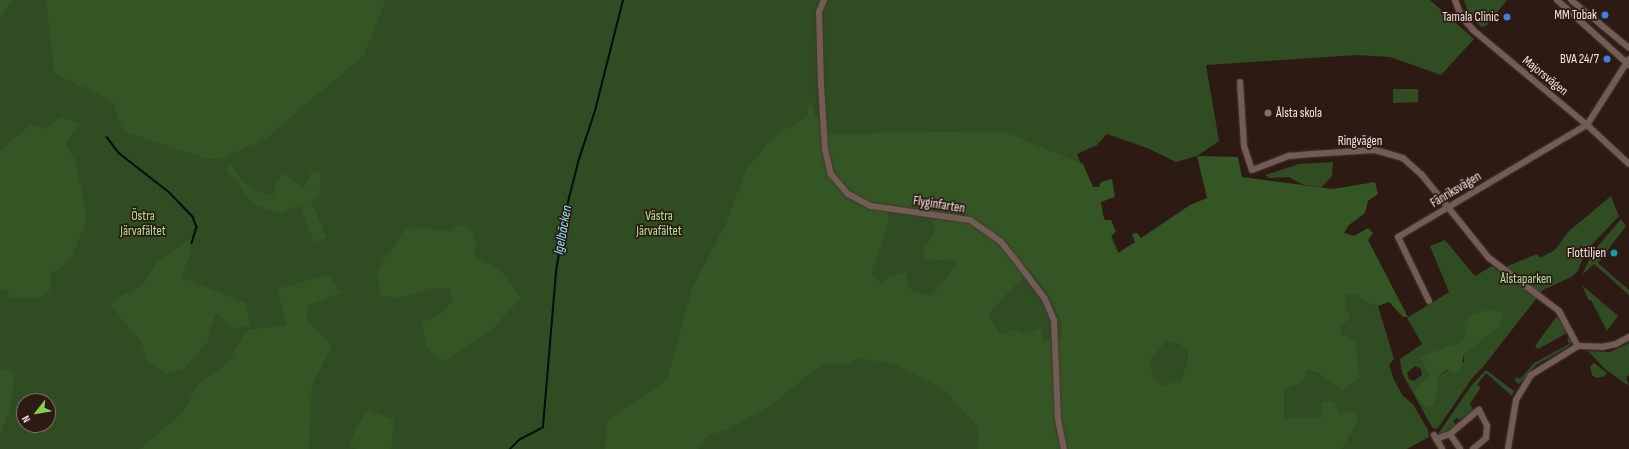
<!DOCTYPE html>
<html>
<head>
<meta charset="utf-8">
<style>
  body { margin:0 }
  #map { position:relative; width:1629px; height:449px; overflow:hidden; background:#2d1a13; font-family:"Sofia Sans Condensed",sans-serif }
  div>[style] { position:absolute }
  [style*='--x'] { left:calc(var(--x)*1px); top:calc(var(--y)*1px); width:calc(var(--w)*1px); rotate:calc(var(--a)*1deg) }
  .green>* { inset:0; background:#304c23 }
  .forest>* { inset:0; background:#345624 }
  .stream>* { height:1.5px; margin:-0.75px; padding:0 0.75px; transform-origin:0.75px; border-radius:0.75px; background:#030b0d }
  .roads { filter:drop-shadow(0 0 1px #453633) drop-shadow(0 0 1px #453633) }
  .street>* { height:6px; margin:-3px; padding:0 3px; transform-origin:3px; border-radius:3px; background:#735c54 }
  .dots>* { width:11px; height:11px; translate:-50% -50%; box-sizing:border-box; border:2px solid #2d1a13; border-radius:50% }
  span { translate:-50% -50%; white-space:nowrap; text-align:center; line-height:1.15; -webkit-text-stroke:3.5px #2d1a13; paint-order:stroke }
  .poi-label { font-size:13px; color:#f4e6e1 }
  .right { translate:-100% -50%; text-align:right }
  .left { translate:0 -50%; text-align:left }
  .street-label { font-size:13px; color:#f4e6e1 }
  .park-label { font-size:13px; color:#aee497 }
  .water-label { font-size:14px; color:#8beafc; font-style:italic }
  .north { position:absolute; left:16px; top:393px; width:40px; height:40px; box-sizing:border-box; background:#2d1a13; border:1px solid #7d6c65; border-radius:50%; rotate:239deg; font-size:11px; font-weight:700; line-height:16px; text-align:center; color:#f4e6e1 }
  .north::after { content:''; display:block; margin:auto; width:14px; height:18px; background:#81d051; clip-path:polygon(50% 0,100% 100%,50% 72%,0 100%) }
</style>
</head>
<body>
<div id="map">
  <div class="green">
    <div style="clip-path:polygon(evenodd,0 0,1430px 0,1474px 39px,1441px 75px,1390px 57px,1358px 55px,1206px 65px,1219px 141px,1197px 156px,1176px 162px,1147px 148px,1107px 134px,1097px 145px,1077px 154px,1159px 349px,1166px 342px,1176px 342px,1186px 350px,1188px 358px,1181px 380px,1173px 383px,1201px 449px,0 449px,0 0,24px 401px,48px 401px,48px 425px,24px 425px,24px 401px)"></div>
    <div style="clip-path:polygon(1464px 0,1507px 0,1486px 26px,1481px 27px,1468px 13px)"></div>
    <div style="clip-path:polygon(1393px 89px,1418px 89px,1418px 102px,1393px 103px)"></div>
    <div style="clip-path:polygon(1333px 162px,1332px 176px,1322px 187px,1304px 185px,1288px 177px,1269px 178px,1265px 175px,1299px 164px)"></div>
    <div style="clip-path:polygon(evenodd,1611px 196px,1619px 216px,1585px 252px,1578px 271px,1571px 277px,1543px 290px,1483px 367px,1473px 377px,1438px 428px,1435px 429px,1432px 427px,1402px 373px,1400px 359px,1422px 344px,1407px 318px,1449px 292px,1430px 246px,1445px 240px,1475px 276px,1492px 266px,1498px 270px,1537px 254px,1540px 258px,1555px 250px,1568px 232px,1611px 196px,1500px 327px,1464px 355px,1464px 362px,1438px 376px,1438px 389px,1413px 392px,1430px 374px,1450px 345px,1459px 345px,1466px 337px,1500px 327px,1611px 196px,1415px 366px,1421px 369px,1422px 375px,1414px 381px,1409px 379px,1407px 373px,1415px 366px)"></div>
    <div style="clip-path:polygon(1621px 219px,1626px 226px,1598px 263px,1629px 290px,1629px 295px,1594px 264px,1582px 275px,1593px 252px)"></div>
    <div style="clip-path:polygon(1582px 285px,1618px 316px,1607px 331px,1591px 300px,1589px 301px)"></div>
    <div style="clip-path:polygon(1357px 294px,1362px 301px,1378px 306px,1394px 359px,1389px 365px,1394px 380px,1403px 396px,1413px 404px,1428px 430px,1429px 437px,1407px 449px,1342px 449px,1359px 422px,1284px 418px,1284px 391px,1302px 383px,1306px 371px,1319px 374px,1342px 390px,1341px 326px,1352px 318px,1345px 307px,1345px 295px)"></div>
    <div style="clip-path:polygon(1557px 316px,1567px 333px,1538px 349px,1535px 346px)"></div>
    <div style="clip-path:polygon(1569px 338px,1571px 342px,1569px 346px,1536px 365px,1519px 384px,1515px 381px,1516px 377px,1520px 379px,1534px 363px,1569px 344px,1567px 339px)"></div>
    <div style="clip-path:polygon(1629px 343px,1629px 374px,1626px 378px,1629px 386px,1606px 370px,1588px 351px,1610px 352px)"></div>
    <div style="clip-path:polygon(1594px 363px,1607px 373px,1605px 376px,1597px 378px,1592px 375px,1590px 367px)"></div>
    <div style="clip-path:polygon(1486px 370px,1514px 391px,1512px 396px,1486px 373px,1477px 385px,1481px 387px,1470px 404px,1474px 411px,1459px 420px,1457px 418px,1453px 421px,1456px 425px,1439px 436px,1438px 434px,1471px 386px)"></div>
  </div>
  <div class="forest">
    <div style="clip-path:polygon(0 0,13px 0,1px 18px,0 18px)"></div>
    <div style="clip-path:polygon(46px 0,386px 0,364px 55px,265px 139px,220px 159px,208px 159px,123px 131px,112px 101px,54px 73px)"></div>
    <div style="clip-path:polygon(evenodd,808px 105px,812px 105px,815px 117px,820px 117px,821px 134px,1002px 131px,1083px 164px,1093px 187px,1099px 187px,1101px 182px,1112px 179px,1115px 197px,1101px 202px,1104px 220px,1111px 220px,1116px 232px,1110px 237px,1118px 253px,1135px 242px,1132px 234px,1137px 233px,1141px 238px,1190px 205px,1207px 198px,1197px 156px,1238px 157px,1242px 177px,1333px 189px,1375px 182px,1378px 194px,1368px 201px,1365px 213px,1349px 225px,1344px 233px,1354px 236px,1368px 228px,1373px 233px,1368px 240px,1408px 317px,1403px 317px,1389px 302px,1378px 306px,1362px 301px,1357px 294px,1345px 295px,1345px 307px,1352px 318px,1341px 326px,1341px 334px,1355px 342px,1360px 378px,1342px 390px,1319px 374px,1307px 371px,1302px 383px,1284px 391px,1284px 418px,1321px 418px,1322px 401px,1334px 402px,1339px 414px,1353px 412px,1359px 422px,1342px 449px,977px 449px,979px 428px,942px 388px,894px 364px,859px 358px,849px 364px,824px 363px,768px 407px,730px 428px,707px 436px,698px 449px,605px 449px,608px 419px,667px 380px,692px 288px,727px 221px,746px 170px,772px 138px,808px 116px,808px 105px,888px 207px,943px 212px,933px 223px,935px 232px,923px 250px,925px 261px,952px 259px,956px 265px,932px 295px,910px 290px,906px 273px,890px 276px,882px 285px,871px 273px,888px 225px,888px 207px,808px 105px,1031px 271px,1050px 297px,1062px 324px,1062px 338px,1043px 341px,1041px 328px,1025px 334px,1015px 330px,1000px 334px,988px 315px,1011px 289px,1031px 271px,808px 105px,1166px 342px,1176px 342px,1186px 350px,1188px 358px,1181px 380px,1163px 386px,1152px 375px,1150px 359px,1166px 342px)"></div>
    <div style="clip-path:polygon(61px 117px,80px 123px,65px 144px,75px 160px,86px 211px,86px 222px,71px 259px,50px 275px,51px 289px,37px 299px,10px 298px,6px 289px,0 291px,0 151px,31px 124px,45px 129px)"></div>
    <div style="clip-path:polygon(228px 166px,232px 166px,244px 182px,254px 191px,273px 196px,276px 182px,282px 173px,304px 188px,312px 171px,321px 171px,319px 197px,311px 201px,327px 238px,314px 242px,300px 205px,281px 213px,254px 205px,228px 171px)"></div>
    <div style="clip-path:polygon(460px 225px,472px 231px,476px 240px,474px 256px,501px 271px,521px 298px,492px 329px,445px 361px,426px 348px,422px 323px,442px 313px,452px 300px,450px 289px,431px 288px,400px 298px,380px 296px,377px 270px,407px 226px,449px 231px)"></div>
    <div style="clip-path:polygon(192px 237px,190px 255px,181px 277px,246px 303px,250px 325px,233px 328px,217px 313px,210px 326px,208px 341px,183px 370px,166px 374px,147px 360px,141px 341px,125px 324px,112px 305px,114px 299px,142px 286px,158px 261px)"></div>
    <div style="clip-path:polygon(328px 275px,341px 293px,307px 306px,307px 320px,332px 346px,312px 385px,309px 449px,140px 449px,183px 412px,198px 384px,229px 362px,246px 330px,287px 325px,277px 289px)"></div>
    <div style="clip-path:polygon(1492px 309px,1503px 315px,1500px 327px,1464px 355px,1459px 374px,1447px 370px,1438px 376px,1438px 389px,1433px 405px,1425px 406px,1413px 392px,1430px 374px,1420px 358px,1450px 345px,1459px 345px,1466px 336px,1464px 322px,1473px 314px)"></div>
    <div style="clip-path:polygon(0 369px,15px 372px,10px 409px,0 434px)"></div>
    <div style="clip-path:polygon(367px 409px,394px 420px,391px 449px,357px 449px,348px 445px)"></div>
  </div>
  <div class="stream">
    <div style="--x:107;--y:137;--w:20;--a:53"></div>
    <div style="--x:119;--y:153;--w:63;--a:38"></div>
    <div style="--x:169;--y:192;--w:35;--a:46"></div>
    <div style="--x:193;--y:217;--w:11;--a:68"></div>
    <div style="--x:197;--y:227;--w:17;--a:107"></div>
    <div style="--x:510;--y:449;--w:13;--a:-45"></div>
    <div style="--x:519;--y:440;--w:27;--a:-28"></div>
    <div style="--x:543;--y:427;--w:156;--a:-85.2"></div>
    <div style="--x:556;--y:272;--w:63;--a:-80.8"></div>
    <div style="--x:566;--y:210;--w:53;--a:-75.7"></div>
    <div style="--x:579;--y:159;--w:51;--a:-71.6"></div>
    <div style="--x:595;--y:111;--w:114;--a:-75.8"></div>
  </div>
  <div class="roads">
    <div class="street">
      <div style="--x:824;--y:0;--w:13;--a:113"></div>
      <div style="--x:819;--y:12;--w:73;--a:88.4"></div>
      <div style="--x:821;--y:85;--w:64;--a:86.4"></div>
      <div style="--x:825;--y:149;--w:26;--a:77"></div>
      <div style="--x:831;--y:174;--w:26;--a:50"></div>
      <div style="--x:848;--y:194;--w:26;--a:28"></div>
      <div style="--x:871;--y:206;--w:100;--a:8"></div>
      <div style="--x:970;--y:220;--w:38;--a:35"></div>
      <div style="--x:1001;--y:242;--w:21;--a:51"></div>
      <div style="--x:1014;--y:258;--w:51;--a:52.9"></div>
      <div style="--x:1045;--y:299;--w:23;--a:67"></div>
      <div style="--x:1054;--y:320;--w:99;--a:87.7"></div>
      <div style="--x:1058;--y:419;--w:31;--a:79"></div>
      <div style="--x:1455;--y:0;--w:17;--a:69"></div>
      <div style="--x:1461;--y:16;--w:18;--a:49"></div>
      <div style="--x:1473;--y:30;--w:148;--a:39.8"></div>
      <div style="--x:1587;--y:125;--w:57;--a:42.9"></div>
      <div style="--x:1557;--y:0;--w:97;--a:42.1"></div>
      <div style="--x:1571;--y:0;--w:75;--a:39.6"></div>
      <div style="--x:1240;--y:82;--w:64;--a:86.4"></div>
      <div style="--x:1244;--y:146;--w:25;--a:72"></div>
      <div style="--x:1252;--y:170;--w:40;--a:-21"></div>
      <div style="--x:1289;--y:156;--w:23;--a:-5"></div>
      <div style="--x:1312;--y:154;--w:63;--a:-3.6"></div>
      <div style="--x:1375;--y:150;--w:29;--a:16"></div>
      <div style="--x:1403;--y:158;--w:25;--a:42"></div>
      <div style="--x:1422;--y:175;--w:107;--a:51.1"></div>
      <div style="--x:1489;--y:258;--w:88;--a:37.1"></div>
      <div style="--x:1559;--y:311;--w:40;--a:62"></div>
      <div style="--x:1587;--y:125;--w:78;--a:-57.5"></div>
      <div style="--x:1429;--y:301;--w:71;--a:-115.8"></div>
      <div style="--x:1398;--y:237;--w:220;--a:-30.7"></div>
      <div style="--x:1450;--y:434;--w:38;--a:-40"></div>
      <div style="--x:1479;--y:410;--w:18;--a:63"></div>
      <div style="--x:1487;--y:426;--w:12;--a:95"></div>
      <div style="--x:1486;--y:438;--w:17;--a:140"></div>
      <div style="--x:1434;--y:435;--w:16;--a:60"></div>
      <div style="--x:1436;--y:439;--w:15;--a:-20"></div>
      <div style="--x:1450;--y:434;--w:18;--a:56"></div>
      <div style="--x:1508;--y:449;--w:50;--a:-80.7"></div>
      <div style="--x:1516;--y:400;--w:29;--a:-59"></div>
      <div style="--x:1531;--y:375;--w:55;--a:-31.7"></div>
      <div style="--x:1578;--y:346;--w:24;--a:2"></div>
      <div style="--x:1602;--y:347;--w:14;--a:-12"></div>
      <div style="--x:1616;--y:344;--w:15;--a:-28"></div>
    </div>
  </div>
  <div class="dots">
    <div style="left:1605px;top:15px;background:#3f7fe0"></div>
    <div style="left:1507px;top:17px;background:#3f7fe0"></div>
    <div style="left:1607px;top:59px;background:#3f7fe0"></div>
    <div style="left:1268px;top:113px;background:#8d6e63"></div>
    <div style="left:1614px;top:253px;background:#0f9aa8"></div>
  </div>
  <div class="poi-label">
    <span class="right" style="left:1597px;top:15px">MM Tobak</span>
    <span class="right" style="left:1499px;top:17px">Tamala Clinic</span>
    <span class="right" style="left:1599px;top:59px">BVA 24/7</span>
    <span class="left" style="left:1276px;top:113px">Ålsta skola</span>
    <span class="right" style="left:1606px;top:253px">Flottiljen</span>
  </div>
  <div class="street-label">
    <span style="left:1545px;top:76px;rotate:39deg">Majorsvägen</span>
    <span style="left:1360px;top:141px">Ringvägen</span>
    <span style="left:1456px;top:190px;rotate:-31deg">Fänriksvägen</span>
    <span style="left:939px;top:205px;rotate:9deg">Flyginfarten</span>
  </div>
  <div class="park-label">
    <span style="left:143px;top:224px">Östra<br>Järvafältet</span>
    <span style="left:659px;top:224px">Västra<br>Järvafältet</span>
    <span style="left:1526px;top:279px">Ålstaparken</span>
  </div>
  <div class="water-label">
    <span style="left:563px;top:230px;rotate:-80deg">Igelbäcken</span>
  </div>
  <div class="north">N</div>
</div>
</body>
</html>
